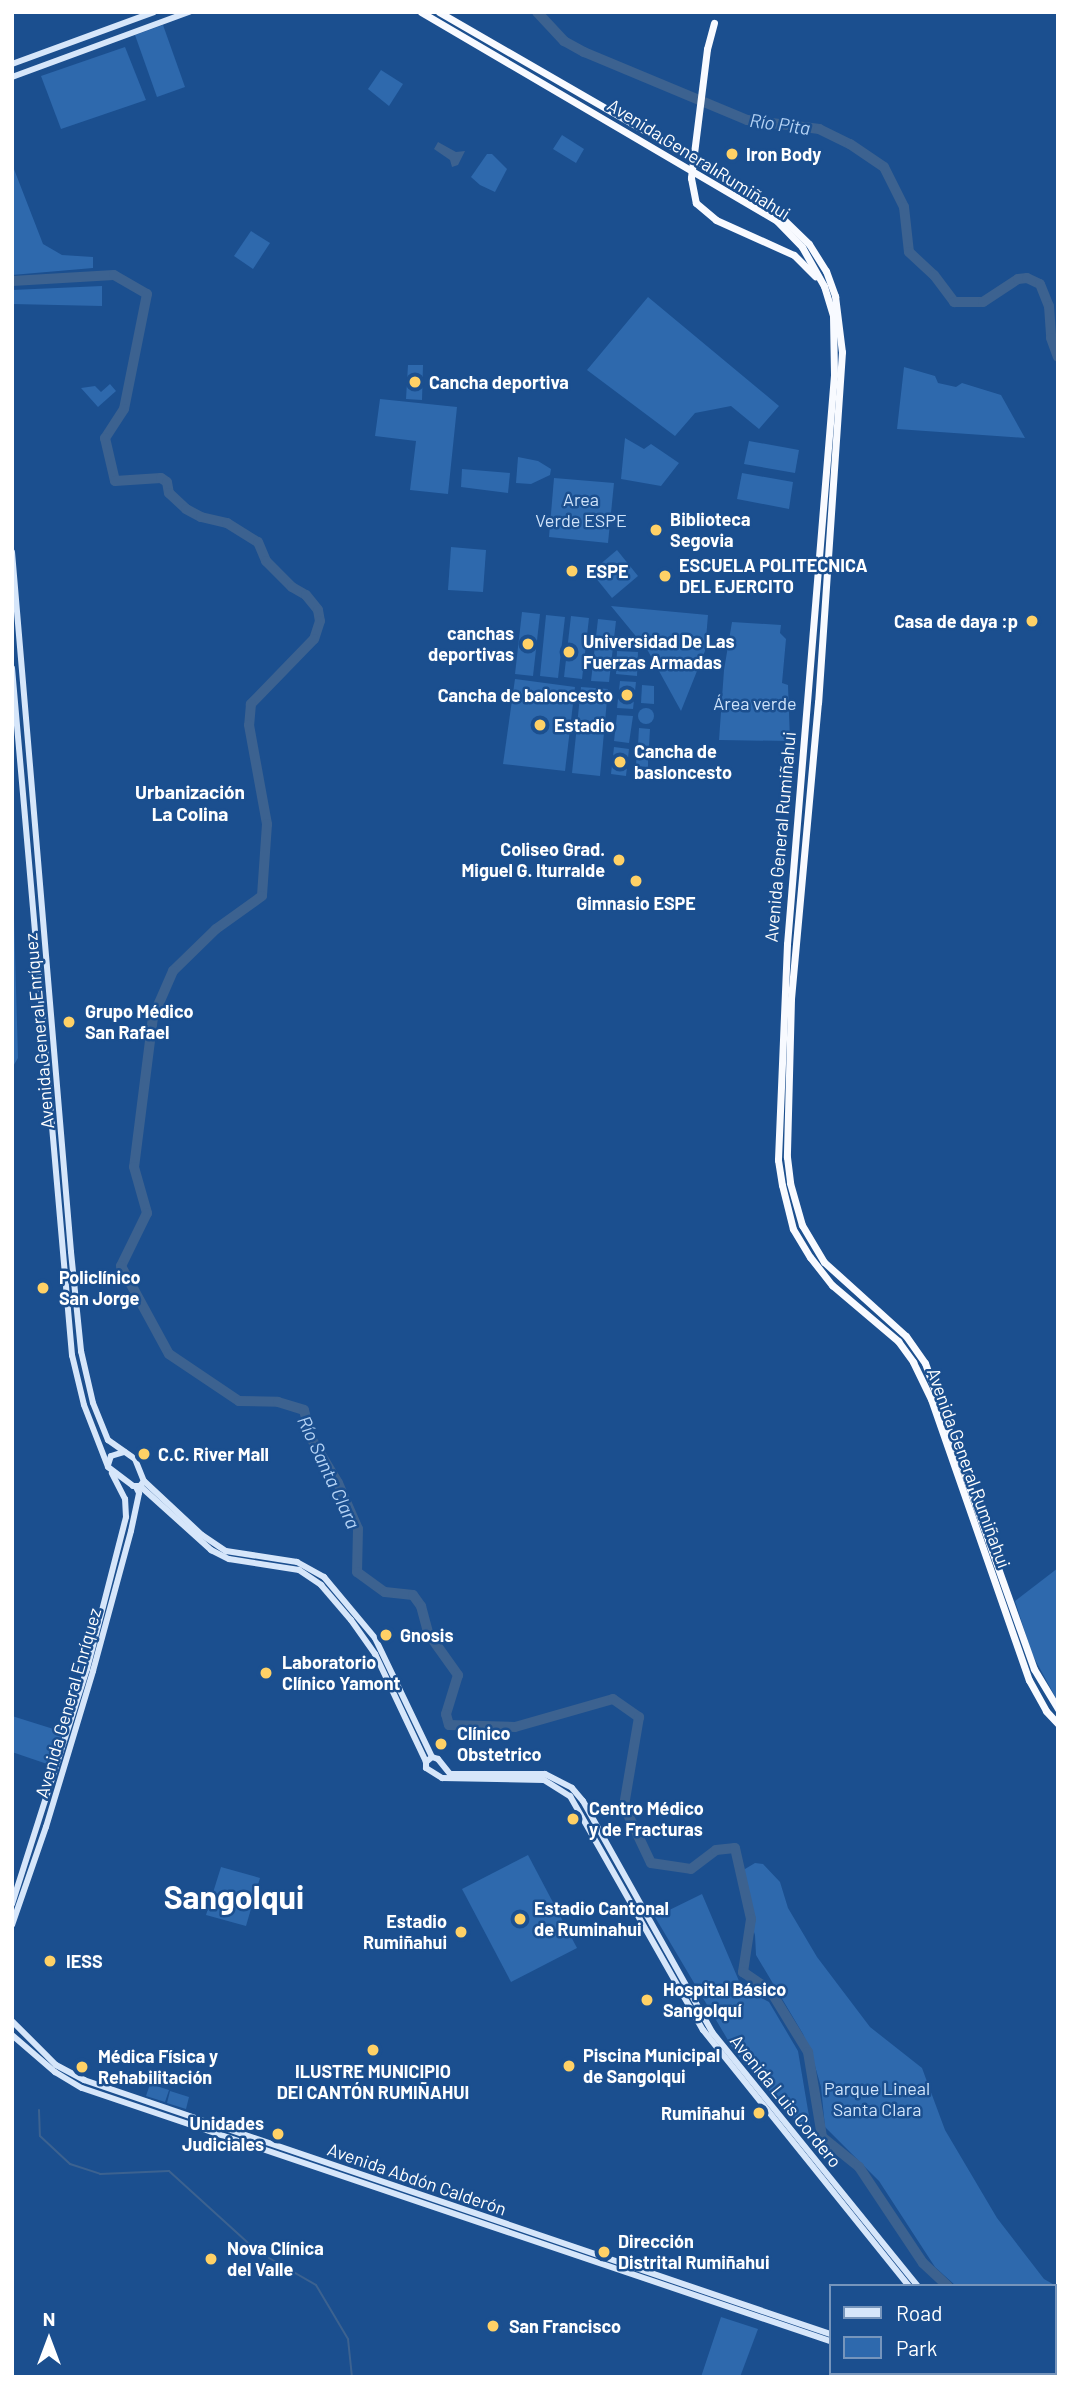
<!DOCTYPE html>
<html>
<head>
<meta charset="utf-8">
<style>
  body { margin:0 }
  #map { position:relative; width:1070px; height:2389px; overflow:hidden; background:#1b4f8f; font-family:Barlow,sans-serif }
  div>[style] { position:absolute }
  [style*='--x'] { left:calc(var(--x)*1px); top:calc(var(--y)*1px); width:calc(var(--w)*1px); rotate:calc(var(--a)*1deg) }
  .green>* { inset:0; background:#2e69ad }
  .round { border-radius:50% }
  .water>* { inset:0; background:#3c6290 }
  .stream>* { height:2px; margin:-1px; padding:0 1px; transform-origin:1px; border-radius:1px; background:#3c6290 }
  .river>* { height:10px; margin:-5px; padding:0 5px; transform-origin:5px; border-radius:5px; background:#3c6290 }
  .secondary>* { height:6px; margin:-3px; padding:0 3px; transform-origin:3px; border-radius:3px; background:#d6e6fa }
  .trunk>* { height:7px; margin:-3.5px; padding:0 3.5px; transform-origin:3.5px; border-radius:3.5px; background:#f8faff }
  .trunk-bridge>* { height:7px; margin:-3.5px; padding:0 3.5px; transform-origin:3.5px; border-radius:3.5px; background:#f8faff }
  .dots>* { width:19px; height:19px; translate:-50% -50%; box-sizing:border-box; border:4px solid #1b4f8f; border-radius:50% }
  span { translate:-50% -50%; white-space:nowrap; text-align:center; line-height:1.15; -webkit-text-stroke:5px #1b4f8f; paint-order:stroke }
  .poi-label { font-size:18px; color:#fff; font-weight:700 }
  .left { translate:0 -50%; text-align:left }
  .right { translate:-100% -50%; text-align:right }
  .street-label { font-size:18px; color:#fff }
  .park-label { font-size:18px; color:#cfe3fa }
  .water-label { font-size:19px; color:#b5d3f5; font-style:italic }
  .neighbourhood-label { font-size:19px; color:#fff; font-weight:700 }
  .town-label { font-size:32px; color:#fff; font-weight:700 }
  .frame { position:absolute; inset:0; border:14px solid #fff; pointer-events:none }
  .legend { position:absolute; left:829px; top:2284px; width:228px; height:91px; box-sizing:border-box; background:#1b4f8f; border:2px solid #7695bc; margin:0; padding:9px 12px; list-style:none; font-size:21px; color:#fff }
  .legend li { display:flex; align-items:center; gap:14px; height:35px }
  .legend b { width:35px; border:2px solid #7695bc }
  .north { position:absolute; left:14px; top:2305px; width:70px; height:70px; -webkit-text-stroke:5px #1b4f8f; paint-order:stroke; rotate:0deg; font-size:19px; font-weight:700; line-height:28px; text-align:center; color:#fff }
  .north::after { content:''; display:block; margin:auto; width:24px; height:32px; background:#fff; clip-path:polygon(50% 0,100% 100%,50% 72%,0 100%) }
</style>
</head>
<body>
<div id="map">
  <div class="green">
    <div style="clip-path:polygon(163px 25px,185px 87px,157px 97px,135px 35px)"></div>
    <div style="clip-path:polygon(125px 47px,146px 100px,61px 129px,41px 76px)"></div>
    <div style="clip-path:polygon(381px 70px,403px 84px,389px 106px,368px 89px)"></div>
    <div style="clip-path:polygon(562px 135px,584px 149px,576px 163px,553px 149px)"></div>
    <div style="clip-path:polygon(487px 154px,492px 154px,507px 169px,495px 192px,480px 185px,471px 177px)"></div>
    <div style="clip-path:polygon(12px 164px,43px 244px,62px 255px,93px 257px,93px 268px,12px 275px)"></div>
    <div style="clip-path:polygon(251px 231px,270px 243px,253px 269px,234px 256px)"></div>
    <div style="clip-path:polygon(102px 286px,102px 306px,12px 304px,12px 290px)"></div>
    <div style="clip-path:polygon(648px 297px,779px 406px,759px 429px,731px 406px,695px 413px,675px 436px,587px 370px)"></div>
    <div style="clip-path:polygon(408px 365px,423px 365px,422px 400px,406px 399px)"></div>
    <div style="clip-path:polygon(904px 367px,935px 376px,938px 383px,956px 387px,962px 383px,1001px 395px,1025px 438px,897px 429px)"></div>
    <div style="clip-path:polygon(110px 384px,116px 391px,98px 407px,81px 388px,95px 386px,101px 392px)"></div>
    <div style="clip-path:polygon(380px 399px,457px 407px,448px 494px,410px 490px,416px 441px,375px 436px)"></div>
    <div style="clip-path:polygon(625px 438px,644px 449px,651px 444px,679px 463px,661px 486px,621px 479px)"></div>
    <div style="clip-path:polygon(749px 441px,799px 450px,795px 473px,744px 464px)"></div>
    <div style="clip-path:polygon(518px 457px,538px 461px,551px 469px,550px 475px,531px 484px,516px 483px)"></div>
    <div style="clip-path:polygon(462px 469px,510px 473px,508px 493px,461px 487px)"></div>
    <div style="clip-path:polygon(742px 473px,793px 482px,789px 509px,737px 499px)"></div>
    <div style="clip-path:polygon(554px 478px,614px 483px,608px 543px,549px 537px)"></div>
    <div style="clip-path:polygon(451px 547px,486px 550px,483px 592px,448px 590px)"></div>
    <div style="clip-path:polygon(617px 550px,638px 576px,612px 598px,591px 572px)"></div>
    <div style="clip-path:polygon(611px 606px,708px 615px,705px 651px,681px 711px,648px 651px)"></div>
    <div style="clip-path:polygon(522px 612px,540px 614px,533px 676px,515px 674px)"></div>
    <div style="clip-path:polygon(546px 615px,565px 617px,558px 678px,540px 676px)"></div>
    <div style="clip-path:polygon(571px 616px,589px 618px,582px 679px,564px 677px)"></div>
    <div style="clip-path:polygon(598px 619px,616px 621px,609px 682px,591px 681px)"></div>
    <div style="clip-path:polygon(732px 622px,781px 625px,780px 633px,786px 639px,782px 683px,788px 685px,790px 741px,719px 740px,724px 670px)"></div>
    <div style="clip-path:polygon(617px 651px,638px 652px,637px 676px,616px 674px)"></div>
    <div style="clip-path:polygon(515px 679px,575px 687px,565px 771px,503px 764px)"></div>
    <div style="clip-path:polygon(620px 681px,636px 682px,633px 709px,617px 708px)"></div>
    <div style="clip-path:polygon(642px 685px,654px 686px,654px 704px,641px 703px)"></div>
    <div style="clip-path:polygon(581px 687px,608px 689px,600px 776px,572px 773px)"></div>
    <div class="round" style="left:638px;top:708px;width:16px;height:16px"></div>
    <div style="clip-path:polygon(617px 715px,633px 716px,629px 743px,614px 741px)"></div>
    <div style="clip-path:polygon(639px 728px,650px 729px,649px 746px,638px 745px)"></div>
    <div style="clip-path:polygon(614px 747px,629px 749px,626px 776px,611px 774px)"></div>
    <div style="clip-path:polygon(637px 750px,648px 751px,648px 767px,636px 766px)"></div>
    <div style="clip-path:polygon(12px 847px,18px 1058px,12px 1068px)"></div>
    <div style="clip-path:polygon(1058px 1568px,1058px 1702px,1032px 1654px,1015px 1601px)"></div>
    <div style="clip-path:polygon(12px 1716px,63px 1732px,53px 1766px,12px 1752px)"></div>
    <div style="clip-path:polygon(528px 1855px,577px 1948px,511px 1982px,462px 1889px)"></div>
    <div style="clip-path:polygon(755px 1863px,763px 1864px,780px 1882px,788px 1908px,817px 1957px,870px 2027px,922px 2068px,945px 2130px,997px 2218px,1044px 2279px,1058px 2287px,1058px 2352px,1054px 2351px,1054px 2286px,956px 2286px,935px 2267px,879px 2181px,825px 2127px,821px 2087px,813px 2059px,803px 2034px,756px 1955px,755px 1935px,741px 1894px,745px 1869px)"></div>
    <div style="clip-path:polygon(221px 1867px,260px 1878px,246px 1926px,206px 1915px)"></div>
    <div style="clip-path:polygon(702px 1894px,742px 1988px,769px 2002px,798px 2051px,813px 2140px,735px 2052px,655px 1917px)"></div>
    <div style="clip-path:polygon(150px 2084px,169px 2090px,165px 2102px,146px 2096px)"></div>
    <div style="clip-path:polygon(170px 2091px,189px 2097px,186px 2109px,167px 2103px)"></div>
    <div style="clip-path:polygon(721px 2317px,758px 2329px,740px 2377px,701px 2377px)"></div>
  </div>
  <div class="water">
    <div style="clip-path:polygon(438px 142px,456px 152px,465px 151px,458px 165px,452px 167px,450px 160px,434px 149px)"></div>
  </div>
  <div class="stream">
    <div style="--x:39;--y:2110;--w:26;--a:88"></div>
    <div style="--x:40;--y:2136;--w:41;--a:43"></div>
    <div style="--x:70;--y:2164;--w:32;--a:18"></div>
    <div style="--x:100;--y:2174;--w:69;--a:-2.5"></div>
    <div style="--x:169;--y:2171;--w:119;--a:42.3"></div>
    <div style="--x:269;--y:2258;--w:54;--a:29.9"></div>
    <div style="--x:316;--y:2285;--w:63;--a:59.3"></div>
    <div style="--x:348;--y:2339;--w:38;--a:84"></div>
  </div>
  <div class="river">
    <div style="--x:537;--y:12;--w:40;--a:47"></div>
    <div style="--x:564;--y:41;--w:23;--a:29"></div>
    <div style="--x:584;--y:52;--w:177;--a:22.6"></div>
    <div style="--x:747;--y:120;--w:73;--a:7.1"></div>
    <div style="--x:819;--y:129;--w:34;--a:26"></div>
    <div style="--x:850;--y:144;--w:41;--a:34.1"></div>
    <div style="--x:884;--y:167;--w:45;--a:63.4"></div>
    <div style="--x:904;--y:207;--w:45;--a:83.7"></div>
    <div style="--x:909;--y:252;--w:34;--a:43"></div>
    <div style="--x:934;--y:275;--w:34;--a:53"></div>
    <div style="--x:954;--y:302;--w:29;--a:0"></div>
    <div style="--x:983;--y:302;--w:42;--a:-33.3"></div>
    <div style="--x:1018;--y:279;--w:9;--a:-6"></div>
    <div style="--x:1027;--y:278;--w:14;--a:25"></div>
    <div style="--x:1040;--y:284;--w:24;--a:68"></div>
    <div style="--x:1049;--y:306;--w:32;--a:86"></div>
    <div style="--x:1051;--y:338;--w:20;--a:70"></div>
    <div style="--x:12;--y:281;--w:102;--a:-3.4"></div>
    <div style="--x:114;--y:275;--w:38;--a:30"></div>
    <div style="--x:147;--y:294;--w:117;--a:101.3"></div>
    <div style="--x:124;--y:409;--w:35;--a:123"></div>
    <div style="--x:105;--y:438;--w:44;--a:76.9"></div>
    <div style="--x:115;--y:481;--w:46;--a:-3.7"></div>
    <div style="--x:161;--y:478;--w:7;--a:34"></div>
    <div style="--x:167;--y:482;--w:11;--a:80"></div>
    <div style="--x:169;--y:493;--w:23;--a:43"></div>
    <div style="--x:186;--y:509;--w:17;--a:28"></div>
    <div style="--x:201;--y:517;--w:27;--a:13"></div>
    <div style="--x:227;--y:523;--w:36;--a:32"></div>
    <div style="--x:258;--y:542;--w:21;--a:67"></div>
    <div style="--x:266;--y:561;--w:37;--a:45"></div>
    <div style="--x:292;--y:587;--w:16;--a:30"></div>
    <div style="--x:306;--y:595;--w:19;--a:51"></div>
    <div style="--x:318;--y:610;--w:11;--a:80"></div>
    <div style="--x:320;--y:621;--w:19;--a:108"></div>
    <div style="--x:314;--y:639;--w:91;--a:134.1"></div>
    <div style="--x:251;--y:704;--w:21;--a:95"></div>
    <div style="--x:249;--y:725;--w:101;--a:79.7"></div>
    <div style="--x:267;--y:824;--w:72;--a:94"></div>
    <div style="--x:262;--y:896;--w:57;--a:144.3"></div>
    <div style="--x:216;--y:929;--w:60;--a:135.7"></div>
    <div style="--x:173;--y:971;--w:50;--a:113.5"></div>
    <div style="--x:153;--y:1017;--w:151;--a:97.2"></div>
    <div style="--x:134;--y:1167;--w:48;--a:74.2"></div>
    <div style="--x:147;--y:1213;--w:59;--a:116.1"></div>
    <div style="--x:121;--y:1266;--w:100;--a:61.4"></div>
    <div style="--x:169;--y:1354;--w:84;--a:33.9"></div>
    <div style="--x:239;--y:1401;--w:39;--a:1"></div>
    <div style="--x:278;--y:1402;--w:27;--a:17"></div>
    <div style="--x:304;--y:1410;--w:29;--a:76"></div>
    <div style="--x:311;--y:1438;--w:52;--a:59"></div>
    <div style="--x:338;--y:1483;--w:50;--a:66.5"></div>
    <div style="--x:358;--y:1529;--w:43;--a:91.3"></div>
    <div style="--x:357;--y:1572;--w:34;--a:36"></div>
    <div style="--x:385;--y:1592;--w:28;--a:6"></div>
    <div style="--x:413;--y:1595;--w:14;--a:54"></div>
    <div style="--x:421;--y:1606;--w:28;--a:75"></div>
    <div style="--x:428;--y:1633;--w:52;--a:54.5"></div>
    <div style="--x:458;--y:1675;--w:41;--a:107.1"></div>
    <div style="--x:446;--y:1714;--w:11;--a:75"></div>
    <div style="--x:449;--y:1725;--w:66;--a:1.7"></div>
    <div style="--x:515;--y:1727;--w:102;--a:-15.9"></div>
    <div style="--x:613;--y:1699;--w:32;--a:35"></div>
    <div style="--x:639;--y:1717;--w:90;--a:99.6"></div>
    <div style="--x:624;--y:1806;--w:63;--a:64.7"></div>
    <div style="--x:651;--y:1863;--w:40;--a:8.5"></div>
    <div style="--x:691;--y:1869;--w:31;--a:-37"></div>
    <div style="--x:716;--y:1850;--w:19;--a:-6"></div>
    <div style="--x:735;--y:1848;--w:73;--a:77.3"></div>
    <div style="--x:751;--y:1919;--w:54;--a:98.6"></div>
    <div style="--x:743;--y:1972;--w:32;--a:34"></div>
    <div style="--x:770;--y:1990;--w:73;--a:58.5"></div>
    <div style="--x:808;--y:2052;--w:86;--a:80.6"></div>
    <div style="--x:822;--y:2137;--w:48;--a:39"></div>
    <div style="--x:859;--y:2167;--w:115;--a:56.3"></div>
    <div style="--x:923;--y:2263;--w:34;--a:43"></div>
  </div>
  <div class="secondary">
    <div style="--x:12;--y:64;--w:151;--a:-20.1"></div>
    <div style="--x:12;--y:77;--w:189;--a:-20.2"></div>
    <div style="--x:12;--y:552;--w:702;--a:85.18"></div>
    <div style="--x:71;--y:1252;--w:100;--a:84.2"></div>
    <div style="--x:81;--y:1351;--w:53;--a:77"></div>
    <div style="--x:93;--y:1403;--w:40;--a:68"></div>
    <div style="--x:108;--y:1440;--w:33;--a:35"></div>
    <div style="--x:135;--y:1459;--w:24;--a:68"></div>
    <div style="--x:144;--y:1481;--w:79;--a:43"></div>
    <div style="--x:202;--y:1535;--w:29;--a:34"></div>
    <div style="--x:226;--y:1551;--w:72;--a:8.8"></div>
    <div style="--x:297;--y:1562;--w:31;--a:29"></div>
    <div style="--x:324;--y:1577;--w:80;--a:50.1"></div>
    <div style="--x:375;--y:1638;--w:132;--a:64.4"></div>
    <div style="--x:12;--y:668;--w:690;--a:85.01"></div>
    <div style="--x:72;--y:1355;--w:51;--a:76.5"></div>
    <div style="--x:84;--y:1405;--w:66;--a:68.8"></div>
    <div style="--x:108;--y:1467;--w:31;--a:37"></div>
    <div style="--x:133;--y:1486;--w:7;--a:0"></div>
    <div style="--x:140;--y:1486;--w:6;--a:-51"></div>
    <div style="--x:108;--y:1465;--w:9;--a:-72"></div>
    <div style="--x:111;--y:1456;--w:14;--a:-17"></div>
    <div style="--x:140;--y:1486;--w:96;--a:42"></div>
    <div style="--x:211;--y:1550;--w:20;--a:27"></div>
    <div style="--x:229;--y:1559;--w:71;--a:8.9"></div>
    <div style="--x:299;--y:1570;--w:27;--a:34"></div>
    <div style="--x:321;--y:1585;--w:46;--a:49.4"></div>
    <div style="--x:351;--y:1620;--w:42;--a:54.8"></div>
    <div style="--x:375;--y:1654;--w:119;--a:64.7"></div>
    <div style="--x:432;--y:1757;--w:8;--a:140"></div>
    <div style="--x:426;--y:1762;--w:6;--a:90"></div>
    <div style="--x:426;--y:1768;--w:19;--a:32"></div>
    <div style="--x:442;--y:1778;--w:102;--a:1.1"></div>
    <div style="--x:544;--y:1780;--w:31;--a:32"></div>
    <div style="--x:570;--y:1796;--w:269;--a:60.4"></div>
    <div style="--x:703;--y:2030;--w:329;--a:51.2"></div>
    <div style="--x:432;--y:1757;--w:6;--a:18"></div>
    <div style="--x:438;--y:1759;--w:19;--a:51"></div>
    <div style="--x:450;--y:1774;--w:95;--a:0"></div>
    <div style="--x:545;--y:1774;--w:30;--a:27"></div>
    <div style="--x:572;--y:1788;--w:17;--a:50"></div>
    <div style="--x:583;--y:1801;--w:265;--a:60.8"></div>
    <div style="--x:712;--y:2032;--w:327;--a:51"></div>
    <div style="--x:12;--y:1904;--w:247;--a:-72.3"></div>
    <div style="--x:87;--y:1669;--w:157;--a:-75.6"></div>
    <div style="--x:126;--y:1517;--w:18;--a:-93"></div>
    <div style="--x:125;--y:1499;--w:29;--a:-117"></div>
    <div style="--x:12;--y:1925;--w:104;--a:-70.9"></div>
    <div style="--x:46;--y:1827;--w:163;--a:-73.2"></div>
    <div style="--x:93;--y:1671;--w:145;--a:-74.8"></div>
    <div style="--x:131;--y:1531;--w:39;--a:-78"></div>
    <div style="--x:139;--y:1493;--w:7;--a:-117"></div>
    <div style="--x:12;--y:2021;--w:62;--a:45"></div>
    <div style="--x:56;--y:2065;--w:32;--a:28"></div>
    <div style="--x:84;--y:2080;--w:788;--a:18.8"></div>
    <div style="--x:12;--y:2035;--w:57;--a:40.7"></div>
    <div style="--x:55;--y:2072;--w:31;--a:31"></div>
    <div style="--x:82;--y:2088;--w:790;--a:18.69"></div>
    <div style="--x:1054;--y:2359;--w:4;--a:0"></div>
    <div style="--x:930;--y:2373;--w:12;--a:20"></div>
    <div style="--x:948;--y:2373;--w:4;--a:63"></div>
    <div style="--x:860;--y:2377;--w:4;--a:-76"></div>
    <div style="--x:996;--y:2377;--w:6;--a:-39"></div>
  </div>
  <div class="trunk">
    <div style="--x:421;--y:12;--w:413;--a:30.4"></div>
    <div style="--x:777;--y:221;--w:36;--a:46"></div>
    <div style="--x:802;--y:247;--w:45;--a:60.6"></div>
    <div style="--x:824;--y:286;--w:31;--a:73"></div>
    <div style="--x:833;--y:316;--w:59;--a:89"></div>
    <div style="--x:834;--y:375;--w:571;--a:94.72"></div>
    <div style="--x:787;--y:944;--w:216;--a:92.4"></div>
    <div style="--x:778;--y:1160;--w:25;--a:81"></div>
    <div style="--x:782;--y:1185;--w:45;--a:76"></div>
    <div style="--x:793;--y:1229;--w:33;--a:59"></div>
    <div style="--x:810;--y:1257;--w:36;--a:52"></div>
    <div style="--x:832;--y:1285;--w:87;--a:40.3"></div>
    <div style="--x:898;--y:1341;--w:26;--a:54"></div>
    <div style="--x:913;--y:1362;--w:41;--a:64.1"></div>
    <div style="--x:931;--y:1399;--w:298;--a:70.8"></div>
    <div style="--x:1029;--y:1680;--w:35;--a:61"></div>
    <div style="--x:1046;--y:1711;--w:18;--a:47"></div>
    <div style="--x:439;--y:12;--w:318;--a:30"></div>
    <div style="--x:714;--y:171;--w:73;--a:33.3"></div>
    <div style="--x:775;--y:211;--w:47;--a:44.1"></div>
    <div style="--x:809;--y:244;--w:32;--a:58"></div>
    <div style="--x:826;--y:271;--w:27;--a:70"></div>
    <div style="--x:835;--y:296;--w:56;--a:82.9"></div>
    <div style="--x:842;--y:352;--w:351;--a:93.9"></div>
    <div style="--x:818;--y:702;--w:298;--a:95.2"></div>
    <div style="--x:791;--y:999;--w:158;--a:91.5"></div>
    <div style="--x:787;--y:1157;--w:26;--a:83"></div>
    <div style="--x:790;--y:1183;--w:44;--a:74.1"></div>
    <div style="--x:802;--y:1225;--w:43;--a:59.3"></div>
    <div style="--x:824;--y:1262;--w:110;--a:42.1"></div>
    <div style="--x:906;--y:1336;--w:33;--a:55"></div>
    <div style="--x:925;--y:1363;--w:325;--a:70.4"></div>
    <div style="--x:1034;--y:1669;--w:47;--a:59"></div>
    <div style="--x:707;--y:49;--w:27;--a:-75"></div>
    <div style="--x:716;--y:220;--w:85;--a:24.2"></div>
    <div style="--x:794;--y:255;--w:30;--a:45"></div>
  </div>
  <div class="trunk-bridge">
    <div style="--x:707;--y:49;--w:130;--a:97.1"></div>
    <div style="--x:691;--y:178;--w:25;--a:79"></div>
    <div style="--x:696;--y:203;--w:26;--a:40"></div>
  </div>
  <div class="dots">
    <div style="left:732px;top:154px;background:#ffd166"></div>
    <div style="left:415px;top:382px;background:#ffd166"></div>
    <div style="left:656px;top:530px;background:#ffd166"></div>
    <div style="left:572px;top:571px;background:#ffd166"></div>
    <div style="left:665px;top:576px;background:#ffd166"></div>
    <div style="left:1032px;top:621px;background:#ffd166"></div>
    <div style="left:528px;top:644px;background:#ffd166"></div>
    <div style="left:569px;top:652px;background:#ffd166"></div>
    <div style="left:627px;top:695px;background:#ffd166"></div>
    <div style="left:540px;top:725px;background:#ffd166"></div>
    <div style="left:620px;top:762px;background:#ffd166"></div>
    <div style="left:619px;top:860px;background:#ffd166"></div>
    <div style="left:636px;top:881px;background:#ffd166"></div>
    <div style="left:69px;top:1022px;background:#ffd166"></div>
    <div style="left:43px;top:1288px;background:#ffd166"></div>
    <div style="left:144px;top:1454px;background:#ffd166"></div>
    <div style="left:386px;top:1635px;background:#ffd166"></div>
    <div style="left:266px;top:1673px;background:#ffd166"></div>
    <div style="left:441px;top:1744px;background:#ffd166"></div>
    <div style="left:573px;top:1819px;background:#ffd166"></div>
    <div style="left:520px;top:1919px;background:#ffd166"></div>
    <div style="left:461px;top:1932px;background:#ffd166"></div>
    <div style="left:50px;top:1961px;background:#ffd166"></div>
    <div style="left:647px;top:2000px;background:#ffd166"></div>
    <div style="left:373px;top:2050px;background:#ffd166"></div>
    <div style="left:569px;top:2066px;background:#ffd166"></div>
    <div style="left:82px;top:2067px;background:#ffd166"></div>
    <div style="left:759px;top:2113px;background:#ffd166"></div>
    <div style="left:278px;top:2134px;background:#ffd166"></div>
    <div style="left:604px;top:2252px;background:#ffd166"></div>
    <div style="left:211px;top:2259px;background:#ffd166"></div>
    <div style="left:493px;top:2326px;background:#ffd166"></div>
  </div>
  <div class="poi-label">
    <span class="left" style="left:746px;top:154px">Iron Body</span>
    <span class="left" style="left:429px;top:382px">Cancha deportiva</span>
    <span class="left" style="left:670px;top:530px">Biblioteca<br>Segovia</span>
    <span class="left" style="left:679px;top:576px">ESCUELA POLITECNICA<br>DEL EJERCITO</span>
    <span class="left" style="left:586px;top:571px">ESPE</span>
    <span class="right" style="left:1018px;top:621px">Casa de daya :p</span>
    <span class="right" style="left:514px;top:644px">canchas<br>deportivas</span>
    <span class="left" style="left:583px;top:652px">Universidad De Las<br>Fuerzas Armadas</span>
    <span class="right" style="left:613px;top:695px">Cancha de baloncesto</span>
    <span class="left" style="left:554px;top:725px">Estadio</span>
    <span class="left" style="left:634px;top:762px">Cancha de<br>basloncesto</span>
    <span class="right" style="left:605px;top:860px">Coliseo Grad.<br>Miguel G. Iturralde</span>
    <span style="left:636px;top:903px">Gimnasio ESPE</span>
    <span class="left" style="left:85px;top:1022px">Grupo Médico<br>San Rafael</span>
    <span class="left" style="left:59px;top:1288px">Policlínico<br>San Jorge</span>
    <span class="left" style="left:158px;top:1454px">C.C. River Mall</span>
    <span class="left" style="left:400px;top:1635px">Gnosis</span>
    <span class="left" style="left:282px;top:1673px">Laboratorio<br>Clínico Yamont</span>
    <span class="left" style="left:457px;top:1744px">Clínico<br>Obstetrico</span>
    <span class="left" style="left:589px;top:1819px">Centro Médico<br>y de Fracturas</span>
    <span class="left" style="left:534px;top:1919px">Estadio Cantonal<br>de Ruminahui</span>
    <span class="right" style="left:447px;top:1932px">Estadio<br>Rumiñahui</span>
    <span class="left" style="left:66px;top:1961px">IESS</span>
    <span class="left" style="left:663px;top:2000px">Hospital Básico<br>Sangolquí</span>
    <span class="left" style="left:583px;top:2066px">Piscina Municipal<br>de Sangolqui</span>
    <span class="left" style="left:98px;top:2067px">Médica Física y<br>Rehabilitación</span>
    <span style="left:373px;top:2082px">ILUSTRE MUNICIPIO<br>DEl CANTÓN RUMIÑAHUI</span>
    <span class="right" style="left:745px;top:2113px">Rumiñahui</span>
    <span class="right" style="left:264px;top:2134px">Unidades<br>Judiciales</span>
    <span class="left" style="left:618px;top:2252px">Dirección<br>Distrital Rumiñahui</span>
    <span class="left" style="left:227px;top:2259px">Nova Clínica<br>del Valle</span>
    <span class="left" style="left:509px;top:2326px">San Francisco</span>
  </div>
  <div class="street-label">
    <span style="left:699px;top:159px;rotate:32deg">Avenida General Rumiñahui</span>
    <span style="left:780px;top:837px;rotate:-85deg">Avenida General Rumiñahui</span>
    <span style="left:39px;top:1031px;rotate:-95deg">Avenida General Enríquez</span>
    <span style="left:969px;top:1468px;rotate:70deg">Avenida General Rumiñahui</span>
    <span style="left:68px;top:1703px;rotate:-74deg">Avenida General Enríquez</span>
    <span style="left:786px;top:2101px;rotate:51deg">Avenida Luis Cordero</span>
    <span style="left:417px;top:2179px;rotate:19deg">Avenida Abdón Calderón</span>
  </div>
  <div class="park-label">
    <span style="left:581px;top:510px">Area<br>Verde ESPE</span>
    <span style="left:755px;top:703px">Área verde</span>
    <span style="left:877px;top:2099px">Parque Lineal<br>Santa Clara</span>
  </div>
  <div class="water-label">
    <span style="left:780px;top:124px;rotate:8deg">Río Pita</span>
    <span style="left:329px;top:1472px;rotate:65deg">Río Santa Clara</span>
  </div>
  <div class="neighbourhood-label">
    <span style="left:190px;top:803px">Urbanización<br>La Colina</span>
  </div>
  <div class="town-label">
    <span style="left:234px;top:1896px">Sangolqui</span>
  </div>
  <div class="frame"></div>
  <ul class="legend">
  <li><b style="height:9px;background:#d6e6fa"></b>Road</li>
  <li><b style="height:19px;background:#2e69ad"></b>Park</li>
  </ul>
  <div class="north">N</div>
</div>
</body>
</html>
